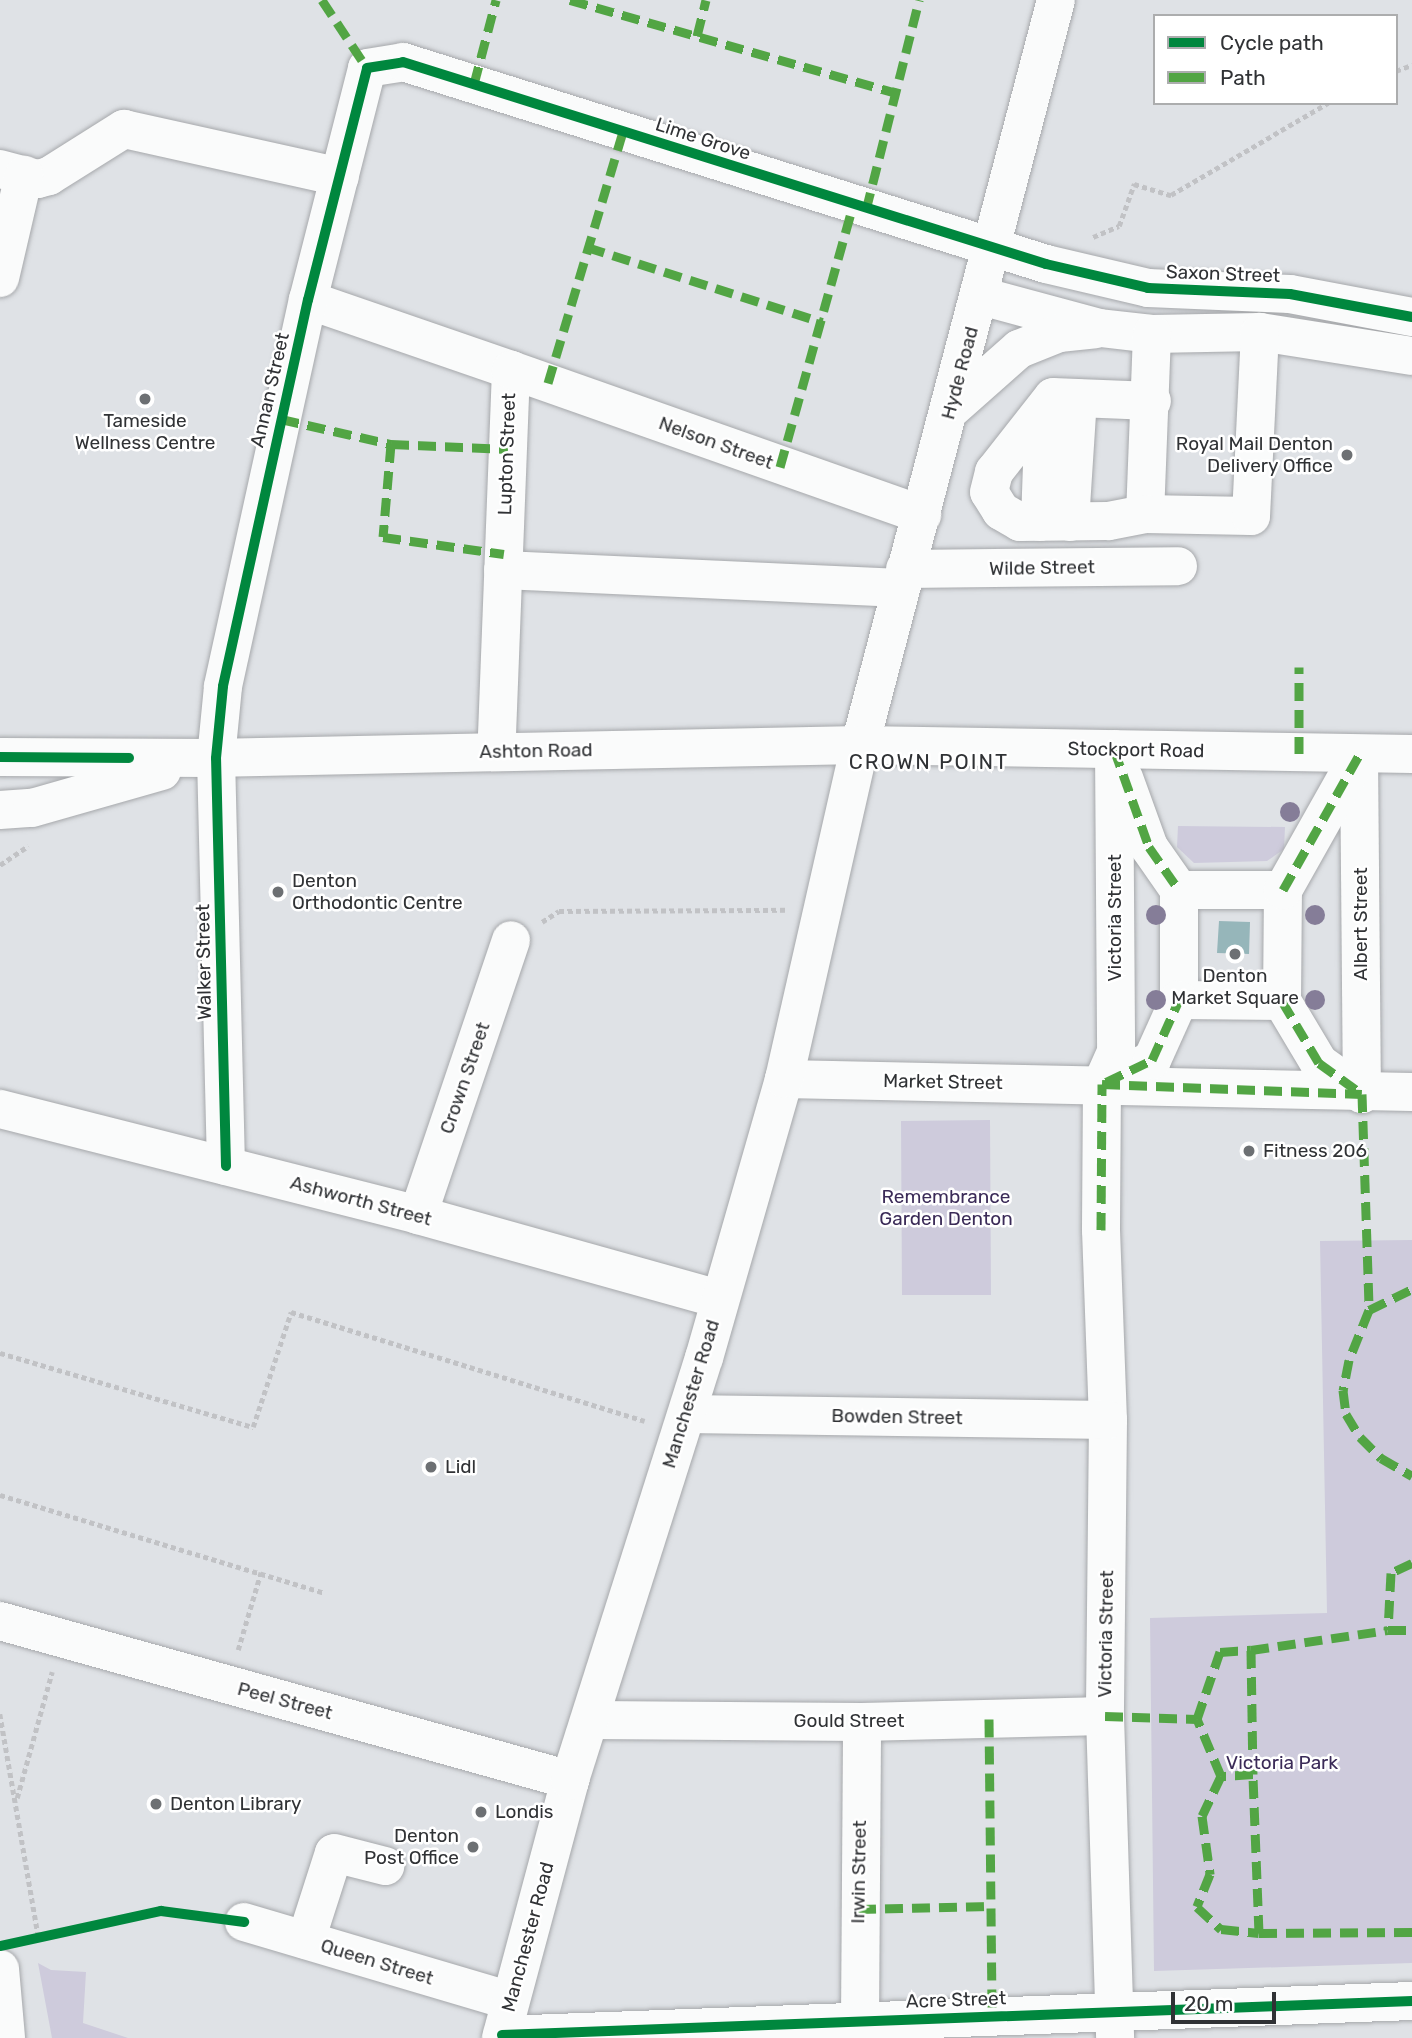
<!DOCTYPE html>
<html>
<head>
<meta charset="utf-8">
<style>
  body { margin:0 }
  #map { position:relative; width:1412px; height:2038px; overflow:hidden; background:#dfe2e6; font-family:Rubik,sans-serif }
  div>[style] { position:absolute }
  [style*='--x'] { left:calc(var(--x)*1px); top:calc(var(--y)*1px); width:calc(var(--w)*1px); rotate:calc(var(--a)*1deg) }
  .green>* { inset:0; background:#cecbdc }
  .water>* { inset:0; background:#96b6ba }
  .path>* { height:4.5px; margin-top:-2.25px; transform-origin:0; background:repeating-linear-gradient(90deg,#c1c2c5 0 5px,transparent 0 8.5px) }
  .roads { filter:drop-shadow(0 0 2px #a6a8ab) drop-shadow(0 0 2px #a6a8ab) }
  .minor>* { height:38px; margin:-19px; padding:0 19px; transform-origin:19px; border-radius:19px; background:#fafbfb }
  .major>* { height:38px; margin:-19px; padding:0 19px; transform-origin:19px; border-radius:19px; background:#fafbfb }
  .highway>* { height:38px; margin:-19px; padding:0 19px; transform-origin:19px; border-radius:19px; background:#fafbfb }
  .quiet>* { height:9px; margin-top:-4.5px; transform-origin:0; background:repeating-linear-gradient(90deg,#52a544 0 18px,transparent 0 27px) }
  .cycleway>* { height:10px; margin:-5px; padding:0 5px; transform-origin:5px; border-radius:5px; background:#00873e }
  .trees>* { width:20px; height:20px; margin:-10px; border-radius:50%; background:#857d98 }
  .dots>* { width:19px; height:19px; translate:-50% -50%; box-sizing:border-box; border:4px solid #fff; border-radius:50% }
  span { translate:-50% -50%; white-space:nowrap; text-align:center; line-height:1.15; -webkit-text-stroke:5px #fff; paint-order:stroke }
  .street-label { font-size:19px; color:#303235 }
  .poi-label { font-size:19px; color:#303235 }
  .right { translate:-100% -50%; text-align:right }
  .left { translate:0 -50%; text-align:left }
  .park-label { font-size:19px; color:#3b2b58 }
  .neighbourhood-label { font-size:21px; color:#303235; letter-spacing:2px }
  .legend { position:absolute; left:1153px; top:14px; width:245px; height:91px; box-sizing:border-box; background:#fff; border:2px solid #acadae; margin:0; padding:9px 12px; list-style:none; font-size:21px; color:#303235 }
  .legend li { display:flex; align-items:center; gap:14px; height:35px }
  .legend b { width:35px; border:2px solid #acadae }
  .scale { position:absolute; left:1171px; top:1992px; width:105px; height:32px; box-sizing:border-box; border:4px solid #303235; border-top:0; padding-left:9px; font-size:21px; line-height:24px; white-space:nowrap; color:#303235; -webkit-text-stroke:5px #fff; paint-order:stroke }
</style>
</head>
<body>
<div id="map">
  <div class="green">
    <div style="clip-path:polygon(1178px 826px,1285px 827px,1284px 849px,1267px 861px,1194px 863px,1177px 847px)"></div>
    <div style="clip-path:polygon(990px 1120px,991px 1295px,902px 1295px,901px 1121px)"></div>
    <div style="clip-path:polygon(1412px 1240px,1412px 1963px,1154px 1971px,1150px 1618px,1327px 1613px,1320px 1241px)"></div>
    <div style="clip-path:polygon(38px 1963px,51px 1970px,86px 1972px,83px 2023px,128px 2038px,52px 2038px)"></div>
  </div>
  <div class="water">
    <div style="clip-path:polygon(1219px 921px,1250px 922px,1249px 954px,1217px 953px)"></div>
  </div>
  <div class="path">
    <div style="--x:1396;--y:71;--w:17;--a:-21"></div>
    <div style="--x:1093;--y:237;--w:28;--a:-23"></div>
    <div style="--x:1119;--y:226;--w:45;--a:-70.3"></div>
    <div style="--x:1134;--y:184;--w:39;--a:17"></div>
    <div style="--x:1171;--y:195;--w:182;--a:-30.4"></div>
    <div style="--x:0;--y:865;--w:34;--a:-34"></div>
    <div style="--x:542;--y:922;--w:20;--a:-33"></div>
    <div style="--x:559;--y:911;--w:227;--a:-0.3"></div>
    <div style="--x:0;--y:1353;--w:264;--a:16.3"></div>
    <div style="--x:253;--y:1427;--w:121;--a:-71.7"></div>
    <div style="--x:291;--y:1312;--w:370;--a:17.1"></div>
    <div style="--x:0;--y:1495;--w:339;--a:16.8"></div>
    <div style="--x:238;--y:1650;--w:81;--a:-73.6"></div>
    <div style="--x:0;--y:1714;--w:228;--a:80.2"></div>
    <div style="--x:17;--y:1798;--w:131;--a:-74.5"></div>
    <div style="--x:25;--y:1941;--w:139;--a:-12.4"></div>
    <div style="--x:161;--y:1911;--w:49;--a:8.3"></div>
  </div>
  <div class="roads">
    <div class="minor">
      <div style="--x:0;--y:169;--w:39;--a:15"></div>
      <div style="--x:38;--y:179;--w:11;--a:-15"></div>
      <div style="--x:49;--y:176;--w:89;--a:-32.1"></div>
      <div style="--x:124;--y:129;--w:221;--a:12.5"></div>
      <div style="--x:0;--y:278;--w:106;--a:-76.9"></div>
      <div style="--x:981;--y:296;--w:123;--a:15.1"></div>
      <div style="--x:1100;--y:328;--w:52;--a:6.6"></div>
      <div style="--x:1152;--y:334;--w:108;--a:-1.1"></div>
      <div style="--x:1260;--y:332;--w:154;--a:9"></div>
      <div style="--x:308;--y:300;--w:215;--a:19"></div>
      <div style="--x:511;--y:370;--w:382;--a:92.2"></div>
      <div style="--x:1152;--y:334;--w:180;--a:92.2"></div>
      <div style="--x:1145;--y:514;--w:106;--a:1.1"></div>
      <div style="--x:1251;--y:516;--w:184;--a:-87.2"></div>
      <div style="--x:511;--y:370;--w:436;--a:19.4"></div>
      <div style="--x:950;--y:410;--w:92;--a:-41.5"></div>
      <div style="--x:1019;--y:349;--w:43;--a:-21.8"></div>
      <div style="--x:1059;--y:333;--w:36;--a:-6"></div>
      <div style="--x:1145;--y:514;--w:38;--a:169"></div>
      <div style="--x:1108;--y:521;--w:88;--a:179.3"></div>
      <div style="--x:1020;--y:522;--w:22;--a:-150"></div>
      <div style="--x:1001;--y:511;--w:22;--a:-122"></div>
      <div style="--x:989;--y:492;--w:21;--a:-76"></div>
      <div style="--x:994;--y:472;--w:95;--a:-51.8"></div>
      <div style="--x:1053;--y:397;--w:99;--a:2.3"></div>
      <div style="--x:1040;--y:522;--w:56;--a:-88"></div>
      <div style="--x:1042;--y:466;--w:61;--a:-56.3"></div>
      <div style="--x:1070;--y:522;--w:124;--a:-86.3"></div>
      <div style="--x:905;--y:569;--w:273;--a:-0.6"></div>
      <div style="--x:503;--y:570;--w:398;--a:2.6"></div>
      <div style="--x:1114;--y:749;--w:303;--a:89.6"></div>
      <div style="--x:1116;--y:1052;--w:35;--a:114"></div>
      <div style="--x:1102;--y:1084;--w:146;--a:90.4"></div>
      <div style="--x:1101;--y:1230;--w:190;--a:87.9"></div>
      <div style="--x:1108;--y:1420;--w:296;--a:90.6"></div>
      <div style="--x:1105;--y:1716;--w:322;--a:88.2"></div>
      <div style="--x:1359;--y:755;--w:339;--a:89.5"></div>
      <div style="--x:1124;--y:778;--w:73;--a:70.1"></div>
      <div style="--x:1149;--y:847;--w:52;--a:55.1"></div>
      <div style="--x:1179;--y:890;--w:110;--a:90"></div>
      <div style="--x:1179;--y:1000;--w:103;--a:0.6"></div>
      <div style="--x:1282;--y:1001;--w:111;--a:-89.5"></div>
      <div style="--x:1283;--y:890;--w:104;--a:180"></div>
      <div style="--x:1283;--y:890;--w:153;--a:-60.6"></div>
      <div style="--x:1282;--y:1001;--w:72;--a:59.2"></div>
      <div style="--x:1319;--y:1063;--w:53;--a:35.8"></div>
      <div style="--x:784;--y:1079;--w:628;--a:1.19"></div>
      <div style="--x:1107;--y:1082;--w:50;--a:-26.1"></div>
      <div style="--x:1152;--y:1060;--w:66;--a:-65.8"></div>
      <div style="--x:0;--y:1109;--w:431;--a:14.2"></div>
      <div style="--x:418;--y:1215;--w:313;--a:15.6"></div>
      <div style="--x:226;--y:1166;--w:408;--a:-91.4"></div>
      <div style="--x:216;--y:758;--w:72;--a:-84.4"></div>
      <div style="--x:223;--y:686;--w:395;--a:-77.6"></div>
      <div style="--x:308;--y:300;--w:239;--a:-75.7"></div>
      <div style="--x:367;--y:68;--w:36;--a:-9"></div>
      <div style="--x:403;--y:62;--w:674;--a:17.44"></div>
      <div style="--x:1046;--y:264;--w:105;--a:13.2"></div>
      <div style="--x:1148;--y:288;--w:142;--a:2.4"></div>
      <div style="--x:1290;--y:294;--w:124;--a:10.7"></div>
      <div style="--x:418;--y:1215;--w:290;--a:-71.3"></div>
      <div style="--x:687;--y:1414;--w:421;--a:0.8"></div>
      <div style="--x:0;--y:1621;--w:592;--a:15.59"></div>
      <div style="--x:593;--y:1720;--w:269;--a:0.4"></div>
      <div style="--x:862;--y:1722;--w:243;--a:-1.4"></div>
      <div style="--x:244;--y:1922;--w:277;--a:16.5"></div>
      <div style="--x:306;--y:1940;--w:91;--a:-72.2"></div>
      <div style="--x:334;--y:1853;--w:53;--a:14.3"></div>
      <div style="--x:860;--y:2021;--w:299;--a:-89.6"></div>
      <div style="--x:502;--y:2035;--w:911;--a:-2.14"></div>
    </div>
    <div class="major">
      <div style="--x:501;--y:2038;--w:267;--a:-75"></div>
      <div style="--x:570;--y:1780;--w:443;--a:-72.4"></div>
      <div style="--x:704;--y:1358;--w:290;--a:-74"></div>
      <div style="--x:784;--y:1079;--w:343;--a:-77.2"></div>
      <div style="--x:860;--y:745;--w:770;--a:-75.26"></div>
    </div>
    <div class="highway">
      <div style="--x:0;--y:757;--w:211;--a:0.3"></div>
      <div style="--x:211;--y:758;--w:649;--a:-1.15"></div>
      <div style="--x:860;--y:745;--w:552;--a:0.93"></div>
      <div style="--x:0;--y:810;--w:32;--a:-4"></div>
      <div style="--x:32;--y:808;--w:135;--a:-15.9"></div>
      <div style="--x:0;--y:1969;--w:69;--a:85"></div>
    </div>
  </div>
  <div class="quiet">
    <div style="--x:322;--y:0;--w:82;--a:56.5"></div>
    <div style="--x:570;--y:0;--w:339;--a:15.9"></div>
    <div style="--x:697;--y:36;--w:37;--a:-76"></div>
    <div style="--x:474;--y:84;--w:87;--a:-75.3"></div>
    <div style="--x:866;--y:210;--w:217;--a:-75.8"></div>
    <div style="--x:587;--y:247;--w:247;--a:17.7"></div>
    <div style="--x:548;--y:383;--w:262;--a:-73.4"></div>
    <div style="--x:281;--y:419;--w:113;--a:12.8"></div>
    <div style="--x:391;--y:444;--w:117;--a:2.4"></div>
    <div style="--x:391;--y:444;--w:93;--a:94.9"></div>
    <div style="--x:383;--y:537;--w:122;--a:8"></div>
    <div style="--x:780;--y:467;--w:271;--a:-74.4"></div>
    <div style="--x:1114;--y:749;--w:104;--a:70.3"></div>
    <div style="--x:1149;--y:847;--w:52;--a:55.1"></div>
    <div style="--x:1299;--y:754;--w:87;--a:-90"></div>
    <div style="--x:1283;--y:890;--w:155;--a:-60.6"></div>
    <div style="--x:1282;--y:1001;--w:72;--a:59.2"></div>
    <div style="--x:1319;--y:1063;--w:53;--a:35.8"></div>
    <div style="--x:1106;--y:1082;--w:51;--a:-25.6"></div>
    <div style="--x:1152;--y:1060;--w:66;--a:-65.8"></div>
    <div style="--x:1102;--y:1084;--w:260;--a:2.2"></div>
    <div style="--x:1362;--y:1094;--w:216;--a:88.1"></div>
    <div style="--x:1369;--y:1310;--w:54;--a:111.8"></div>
    <div style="--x:1349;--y:1360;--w:31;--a:101"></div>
    <div style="--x:1343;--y:1390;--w:24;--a:83"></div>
    <div style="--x:1346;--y:1414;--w:27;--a:59"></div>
    <div style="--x:1360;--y:1437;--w:30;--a:45"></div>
    <div style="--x:1381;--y:1458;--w:36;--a:30"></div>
    <div style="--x:1101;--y:1230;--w:146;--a:-89.6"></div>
    <div style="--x:1369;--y:1310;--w:48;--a:-26"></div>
    <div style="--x:1412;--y:1563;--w:23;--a:155"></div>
    <div style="--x:1391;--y:1573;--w:57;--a:93"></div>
    <div style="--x:1388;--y:1630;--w:24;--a:0"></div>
    <div style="--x:1251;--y:1650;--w:138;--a:-8.3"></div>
    <div style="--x:1105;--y:1716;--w:92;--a:1.9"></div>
    <div style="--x:1197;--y:1719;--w:71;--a:-71.1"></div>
    <div style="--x:1220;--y:1652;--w:31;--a:-4"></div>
    <div style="--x:1251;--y:1650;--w:124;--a:89.1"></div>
    <div style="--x:1253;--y:1774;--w:32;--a:176"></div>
    <div style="--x:1221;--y:1776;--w:62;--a:-112.8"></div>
    <div style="--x:989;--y:1719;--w:297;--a:89.4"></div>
    <div style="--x:1221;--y:1776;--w:44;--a:115.4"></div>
    <div style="--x:1202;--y:1816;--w:59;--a:82.1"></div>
    <div style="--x:1210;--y:1874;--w:35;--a:112"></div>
    <div style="--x:1197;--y:1907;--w:33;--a:43"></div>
    <div style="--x:1221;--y:1929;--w:38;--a:6"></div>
    <div style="--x:1259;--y:1933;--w:159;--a:-92.2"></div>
    <div style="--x:858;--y:1909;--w:133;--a:-1.3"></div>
    <div style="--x:1259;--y:1933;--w:153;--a:-0.4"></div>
  </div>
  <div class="cycleway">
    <div style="--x:0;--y:757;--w:129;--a:0.4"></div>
    <div style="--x:226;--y:1166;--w:408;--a:-91.4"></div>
    <div style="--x:216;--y:758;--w:72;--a:-84.4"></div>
    <div style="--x:223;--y:686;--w:395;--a:-77.6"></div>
    <div style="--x:308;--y:300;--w:239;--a:-75.7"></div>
    <div style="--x:367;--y:68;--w:36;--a:-9"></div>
    <div style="--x:403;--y:62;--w:674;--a:17.44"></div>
    <div style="--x:1046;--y:264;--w:105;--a:13.2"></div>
    <div style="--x:1148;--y:288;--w:142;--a:2.4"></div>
    <div style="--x:1290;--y:294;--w:124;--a:10.7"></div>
    <div style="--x:0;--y:1946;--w:165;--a:-12.3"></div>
    <div style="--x:161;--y:1911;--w:84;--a:7.5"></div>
    <div style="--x:502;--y:2035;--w:911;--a:-2.14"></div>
  </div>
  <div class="trees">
    <div style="left:1290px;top:812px"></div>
    <div style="left:1156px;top:915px"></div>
    <div style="left:1315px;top:915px"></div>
    <div style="left:1156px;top:1000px"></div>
    <div style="left:1315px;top:1000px"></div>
  </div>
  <div class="dots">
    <div style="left:145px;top:399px;background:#6d7073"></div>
    <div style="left:1347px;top:455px;background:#6d7073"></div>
    <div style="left:278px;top:892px;background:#6d7073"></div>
    <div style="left:1235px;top:954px;background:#6d7073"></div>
    <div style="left:1249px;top:1151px;background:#6d7073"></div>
    <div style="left:431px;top:1467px;background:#6d7073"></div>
    <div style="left:156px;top:1804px;background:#6d7073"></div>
    <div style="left:481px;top:1812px;background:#6d7073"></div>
    <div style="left:473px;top:1847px;background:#6d7073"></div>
  </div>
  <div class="street-label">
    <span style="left:703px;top:139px;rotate:18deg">Lime Grove</span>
    <span style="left:1223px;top:274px;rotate:2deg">Saxon Street</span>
    <span style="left:960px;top:373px;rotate:-75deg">Hyde Road</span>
    <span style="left:270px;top:390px;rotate:-77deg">Annan Street</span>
    <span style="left:716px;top:443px;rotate:20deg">Nelson Street</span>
    <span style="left:507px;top:454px;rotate:-88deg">Lupton Street</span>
    <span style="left:1042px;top:568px;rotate:-1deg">Wilde Street</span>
    <span style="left:1136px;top:750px;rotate:1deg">Stockport Road</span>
    <span style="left:536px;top:751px;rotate:-1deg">Ashton Road</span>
    <span style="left:1115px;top:918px;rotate:-90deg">Victoria Street</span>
    <span style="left:1361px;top:924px;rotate:-90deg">Albert Street</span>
    <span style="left:204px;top:962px;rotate:-91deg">Walker Street</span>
    <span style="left:465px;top:1078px;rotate:-71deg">Crown Street</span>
    <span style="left:943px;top:1082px;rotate:1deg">Market Street</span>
    <span style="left:361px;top:1201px;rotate:15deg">Ashworth Street</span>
    <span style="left:691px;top:1394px;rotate:-73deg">Manchester Road</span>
    <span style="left:897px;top:1417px;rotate:1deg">Bowden Street</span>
    <span style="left:1106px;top:1634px;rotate:-89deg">Victoria Street</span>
    <span style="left:285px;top:1701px;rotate:15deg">Peel Street</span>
    <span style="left:849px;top:1721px">Gould Street</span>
    <span style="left:859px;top:1872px;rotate:-89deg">Irwin Street</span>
    <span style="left:528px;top:1937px;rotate:-75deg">Manchester Road</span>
    <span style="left:377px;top:1962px;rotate:17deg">Queen Street</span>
    <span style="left:956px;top:2000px;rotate:-2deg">Acre Street</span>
  </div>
  <div class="poi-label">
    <span style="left:145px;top:432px">Tameside<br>Wellness Centre</span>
    <span class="right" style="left:1333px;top:455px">Royal Mail Denton<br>Delivery Office</span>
    <span class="left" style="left:292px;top:892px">Denton<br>Orthodontic Centre</span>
    <span style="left:1235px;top:987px">Denton<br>Market Square</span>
    <span class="left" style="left:1263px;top:1151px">Fitness 206</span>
    <span class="left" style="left:445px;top:1467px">Lidl</span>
    <span class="left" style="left:170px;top:1804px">Denton Library</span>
    <span class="left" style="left:495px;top:1812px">Londis</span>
    <span class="right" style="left:459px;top:1847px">Denton<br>Post Office</span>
  </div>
  <div class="park-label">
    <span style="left:946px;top:1208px">Remembrance<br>Garden Denton</span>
    <span style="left:1282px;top:1763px">Victoria Park</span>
  </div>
  <div class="neighbourhood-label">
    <span style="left:929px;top:762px">CROWN POINT</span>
  </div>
  <ul class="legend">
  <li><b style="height:9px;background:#00873e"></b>Cycle path</li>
  <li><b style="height:9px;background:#52a544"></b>Path</li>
  </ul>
  <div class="scale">20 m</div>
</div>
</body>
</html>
